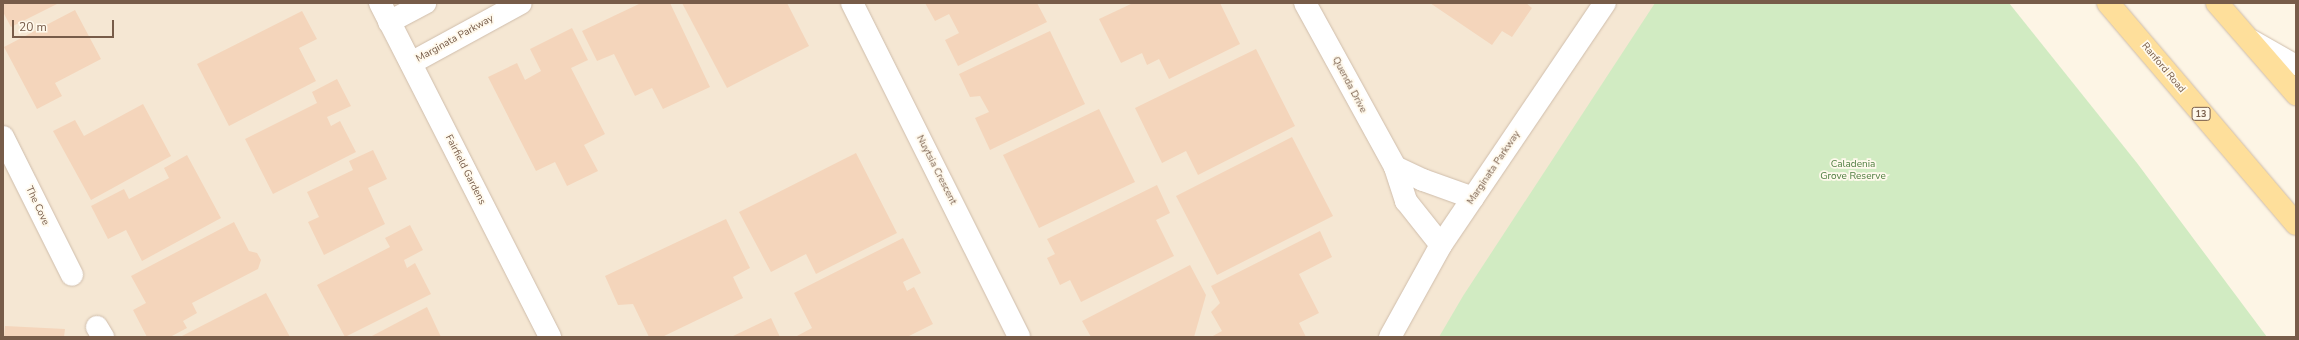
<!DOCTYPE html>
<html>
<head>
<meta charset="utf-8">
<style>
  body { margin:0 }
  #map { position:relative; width:2299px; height:340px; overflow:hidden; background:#fdf5e5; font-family:"Nunito Sans",sans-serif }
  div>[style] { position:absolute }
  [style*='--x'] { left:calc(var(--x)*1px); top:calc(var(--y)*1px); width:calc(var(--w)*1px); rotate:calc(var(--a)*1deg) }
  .residential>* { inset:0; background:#f5e7d3 }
  .green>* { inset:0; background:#d1ebc2 }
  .building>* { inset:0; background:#f4d5bb }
  .roads { filter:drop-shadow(0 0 1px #cfbdab) drop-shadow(0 0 1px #cfbdab) }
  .service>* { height:20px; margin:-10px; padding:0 10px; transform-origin:10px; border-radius:10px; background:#fff }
  .minor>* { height:22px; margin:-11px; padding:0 11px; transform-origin:11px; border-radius:11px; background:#fff }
  .primary>* { height:22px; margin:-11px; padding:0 11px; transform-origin:11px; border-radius:11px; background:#fedf9b }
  span { translate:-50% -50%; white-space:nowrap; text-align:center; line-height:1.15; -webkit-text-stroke:3.5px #fff9ec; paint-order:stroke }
  .shield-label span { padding:1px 3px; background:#fff9ec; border:1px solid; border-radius:3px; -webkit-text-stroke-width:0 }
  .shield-label { font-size:9px; color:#775c49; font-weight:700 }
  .street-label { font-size:10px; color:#775c49 }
  .park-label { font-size:10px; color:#4e7d40 }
  .frame { position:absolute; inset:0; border:4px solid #775c49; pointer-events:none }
  .scale { position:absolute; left:12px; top:20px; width:102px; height:18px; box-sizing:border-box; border:2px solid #775c49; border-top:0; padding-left:5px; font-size:12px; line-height:14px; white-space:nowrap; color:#775c49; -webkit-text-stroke:3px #fff9ec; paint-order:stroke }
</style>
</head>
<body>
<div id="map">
  <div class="residential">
    <div style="clip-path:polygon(3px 3px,1688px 3px,1442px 337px,3px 337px)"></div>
  </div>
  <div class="green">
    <div style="clip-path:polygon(1655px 3px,2009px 3px,2137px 163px,2267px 337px,1439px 337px,1463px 296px)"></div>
  </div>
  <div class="building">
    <div style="clip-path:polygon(3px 3px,59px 3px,11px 27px,3px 12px)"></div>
    <div style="clip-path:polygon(641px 3px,670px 3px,710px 87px,663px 109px,652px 88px,635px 96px,614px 54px,597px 61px,582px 31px)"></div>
    <div style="clip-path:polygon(682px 3px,787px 3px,809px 46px,727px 88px)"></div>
    <div style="clip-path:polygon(925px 3px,1037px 3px,1047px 22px,958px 66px,945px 40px,959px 33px,949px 14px,935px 21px)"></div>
    <div style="clip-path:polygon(1133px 3px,1220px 3px,1240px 44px,1169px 79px,1159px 59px,1147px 65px,1142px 53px,1121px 63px,1099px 19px)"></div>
    <div style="clip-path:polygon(1430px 3px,1526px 3px,1532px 8px,1512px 37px,1502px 31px,1492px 45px)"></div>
    <div style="clip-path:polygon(75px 10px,101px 59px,55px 83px,62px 96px,37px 109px,4px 47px)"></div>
    <div style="clip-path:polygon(302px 11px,317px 39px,299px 48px,316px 81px,229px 126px,197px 64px)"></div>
    <div style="clip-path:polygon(572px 28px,588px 60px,571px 68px,605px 134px,584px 145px,598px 171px,567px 186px,555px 162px,536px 171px,488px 77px,517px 63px,525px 80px,541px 71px,530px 49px)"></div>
    <div style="clip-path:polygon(1050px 31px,1085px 104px,990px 150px,975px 118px,989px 112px,980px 96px,970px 97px,959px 74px)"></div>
    <div style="clip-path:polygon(1256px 49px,1295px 126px,1198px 175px,1186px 151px,1162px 163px,1135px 108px)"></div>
    <div style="clip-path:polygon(337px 79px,351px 106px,327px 117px,331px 126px,340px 121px,356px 152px,273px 194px,245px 139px,317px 103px,312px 92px)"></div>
    <div style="clip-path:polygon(143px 104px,171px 156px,91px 200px,53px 131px,75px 120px,84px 136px)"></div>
    <div style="clip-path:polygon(1099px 109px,1135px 182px,1039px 228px,1003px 155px)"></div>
    <div style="clip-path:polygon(1292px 137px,1333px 216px,1217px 275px,1176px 196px)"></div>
    <div style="clip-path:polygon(373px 150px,387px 179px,368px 188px,385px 224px,324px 255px,308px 222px,319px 217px,307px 192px,353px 170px,349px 161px)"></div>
    <div style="clip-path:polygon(856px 153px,897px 233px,816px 274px,806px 254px,771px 272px,739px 212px)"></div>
    <div style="clip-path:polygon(187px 155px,221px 218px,142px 261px,126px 230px,108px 239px,91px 206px,124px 189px,129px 199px,169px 178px,164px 168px)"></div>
    <div style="clip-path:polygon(1157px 185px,1170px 213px,1156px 220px,1174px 256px,1081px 302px,1070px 280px,1060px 285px,1047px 258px,1055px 254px,1047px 239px)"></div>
    <div style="clip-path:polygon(726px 219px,750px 268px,733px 277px,743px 298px,662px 337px,649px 337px,633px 304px,618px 305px,605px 276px)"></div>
    <div style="clip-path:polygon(234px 222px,249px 251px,257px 253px,261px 260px,258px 269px,192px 303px,197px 313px,183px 321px,187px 328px,170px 337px,147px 337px,133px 310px,146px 303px,131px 276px)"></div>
    <div style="clip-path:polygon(410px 225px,423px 250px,404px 260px,407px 268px,415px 263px,431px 294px,345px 337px,317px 285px,390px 247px,385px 238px)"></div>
    <div style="clip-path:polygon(1320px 231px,1332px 257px,1299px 274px,1319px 313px,1299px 323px,1306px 337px,1211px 337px,1222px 331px,1211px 312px,1220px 303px,1211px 286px)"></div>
    <div style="clip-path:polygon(903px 238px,921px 273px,903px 282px,907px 291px,914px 287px,933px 324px,907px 337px,795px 337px,812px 328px,794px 293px)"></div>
    <div style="clip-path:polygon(1190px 265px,1206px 295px,1194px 337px,1091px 337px,1082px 321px)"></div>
    <div style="clip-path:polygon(266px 293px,290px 337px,180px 337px)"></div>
    <div style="clip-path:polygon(427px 307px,441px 337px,370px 337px)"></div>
    <div style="clip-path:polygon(771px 318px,780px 337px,731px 337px)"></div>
    <div style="clip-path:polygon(5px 326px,65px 329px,64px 337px,4px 337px)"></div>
  </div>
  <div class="roads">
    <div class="service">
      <div style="--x:2252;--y:40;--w:51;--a:29.6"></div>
    </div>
    <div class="minor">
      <div style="--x:380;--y:3;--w:375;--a:63"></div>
      <div style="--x:852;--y:3;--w:373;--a:63.4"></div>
      <div style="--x:1305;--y:3;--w:187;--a:61.2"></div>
      <div style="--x:1395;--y:167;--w:36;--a:72"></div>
      <div style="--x:1406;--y:201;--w:56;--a:51.5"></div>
      <div style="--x:389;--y:22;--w:41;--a:-27.8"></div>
      <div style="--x:411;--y:63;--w:125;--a:-28.6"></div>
      <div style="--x:3;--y:137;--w:154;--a:63.4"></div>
      <div style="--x:1395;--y:167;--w:31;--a:25"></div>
      <div style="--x:1423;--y:180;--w:53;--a:19.8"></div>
      <div style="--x:97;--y:327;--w:12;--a:59"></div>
      <div style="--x:1390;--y:337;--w:105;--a:-61"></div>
      <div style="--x:1441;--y:245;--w:292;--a:-55.9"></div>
    </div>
    <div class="primary">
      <div style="--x:2108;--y:3;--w:290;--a:49.6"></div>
      <div style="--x:2217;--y:3;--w:121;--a:49"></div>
    </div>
  </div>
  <div class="shield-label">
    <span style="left:2201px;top:114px">13</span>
  </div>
  <div class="street-label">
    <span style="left:455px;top:39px;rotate:-29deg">Marginata Parkway</span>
    <span style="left:2163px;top:68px;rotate:50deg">Ranford Road</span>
    <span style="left:1349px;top:85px;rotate:62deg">Quenda Drive</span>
    <span style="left:1494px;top:168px;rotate:-56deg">Marginata Parkway</span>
    <span style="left:465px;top:170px;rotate:63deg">Fairfield Gardens</span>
    <span style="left:936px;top:170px;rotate:63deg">Nuytsia Crescent</span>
    <span style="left:37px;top:206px;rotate:65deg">The Cove</span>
  </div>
  <div class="park-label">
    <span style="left:1853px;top:170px">Caladenia<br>Grove Reserve</span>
  </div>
  <div class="frame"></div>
  <div class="scale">20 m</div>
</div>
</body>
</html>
